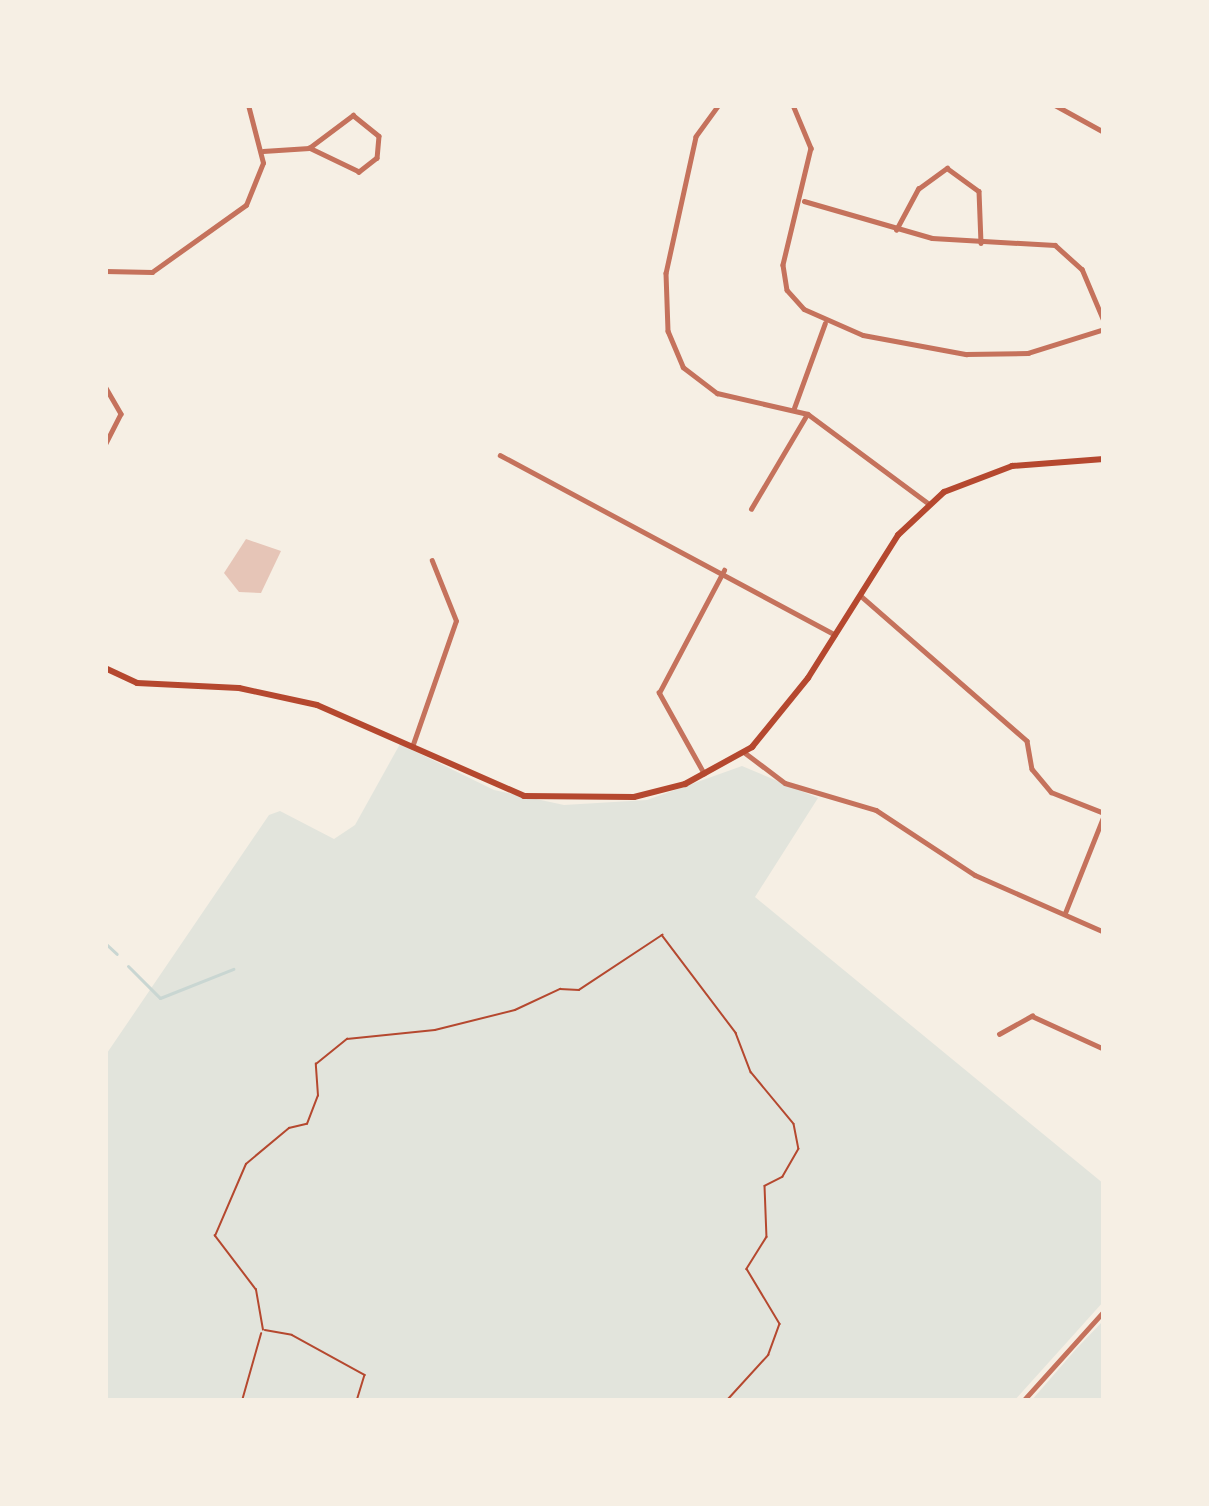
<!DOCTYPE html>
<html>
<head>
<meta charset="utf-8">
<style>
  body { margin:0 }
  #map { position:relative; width:1209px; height:1506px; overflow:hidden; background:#f6efe4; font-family:"Archivo Narrow",sans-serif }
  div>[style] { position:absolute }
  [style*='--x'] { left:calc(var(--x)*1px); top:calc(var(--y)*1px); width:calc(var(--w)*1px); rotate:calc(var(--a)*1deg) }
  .green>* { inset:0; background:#e2e4dc }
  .stream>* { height:3px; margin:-1.5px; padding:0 1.5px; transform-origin:1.5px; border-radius:1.5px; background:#c9d6d2 }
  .building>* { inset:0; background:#e6c5b7 }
  .path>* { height:1.5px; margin:-0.75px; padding:0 0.75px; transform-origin:0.75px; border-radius:0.75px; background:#b5482f }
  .minor>* { height:4.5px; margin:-2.25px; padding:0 2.25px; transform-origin:2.25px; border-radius:2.25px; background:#c5725c }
  .tertiary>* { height:4.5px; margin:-2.25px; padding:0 2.25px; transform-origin:2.25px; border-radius:2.25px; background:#c5725c }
  .secondary>* { height:6px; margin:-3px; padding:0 3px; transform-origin:3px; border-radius:3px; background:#b5482f }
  span { translate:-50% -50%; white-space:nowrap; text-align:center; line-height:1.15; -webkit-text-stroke:10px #f6efe4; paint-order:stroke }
  .frame { position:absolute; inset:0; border:108px solid #f6efe4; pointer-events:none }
</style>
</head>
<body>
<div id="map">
  <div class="green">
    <div style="clip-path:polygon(400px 744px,494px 790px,564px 805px,647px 800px,742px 766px,818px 798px,755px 897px,1104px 1184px,1104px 1301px,1014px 1401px,105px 1401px,105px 1056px,269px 815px,280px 811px,334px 839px,355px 825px)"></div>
    <div style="clip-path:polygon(1104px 1320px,1104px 1401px,1031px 1401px,1077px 1348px)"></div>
  </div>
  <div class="stream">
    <div style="--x:105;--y:943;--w:16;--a:43"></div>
    <div style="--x:128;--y:966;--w:45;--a:45"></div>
    <div style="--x:160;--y:998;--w:79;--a:-21.7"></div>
  </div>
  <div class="building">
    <div style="clip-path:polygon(246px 539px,281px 551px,261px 593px,239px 592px,224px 573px)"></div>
  </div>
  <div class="path">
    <div style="--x:263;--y:1330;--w:41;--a:-99.9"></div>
    <div style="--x:256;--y:1290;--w:68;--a:-127.2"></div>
    <div style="--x:215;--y:1236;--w:78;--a:-66.7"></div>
    <div style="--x:246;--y:1164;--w:56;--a:-39.9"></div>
    <div style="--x:289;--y:1128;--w:18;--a:-13"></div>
    <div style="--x:307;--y:1124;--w:30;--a:-69"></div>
    <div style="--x:318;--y:1096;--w:32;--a:-94"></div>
    <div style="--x:316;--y:1064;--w:40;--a:-39"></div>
    <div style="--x:347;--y:1039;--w:88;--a:-5.8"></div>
    <div style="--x:435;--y:1030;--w:82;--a:-14"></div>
    <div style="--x:515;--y:1010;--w:50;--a:-25"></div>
    <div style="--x:560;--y:989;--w:19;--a:3"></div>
    <div style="--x:579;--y:990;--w:100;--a:-33.5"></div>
    <div style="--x:662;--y:935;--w:123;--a:52.9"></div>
    <div style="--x:736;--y:1033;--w:42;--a:69"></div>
    <div style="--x:751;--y:1072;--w:67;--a:50.4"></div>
    <div style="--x:794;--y:1124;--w:25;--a:79"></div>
    <div style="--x:799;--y:1149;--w:32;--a:120"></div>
    <div style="--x:783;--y:1177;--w:20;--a:153"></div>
    <div style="--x:765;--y:1186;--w:51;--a:87.8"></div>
    <div style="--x:767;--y:1237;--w:38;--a:122"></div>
    <div style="--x:747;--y:1269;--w:64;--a:59"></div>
    <div style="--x:780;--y:1324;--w:33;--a:110"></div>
    <div style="--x:769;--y:1355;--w:62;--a:132.4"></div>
    <div style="--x:265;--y:1330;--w:27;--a:10"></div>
    <div style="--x:292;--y:1335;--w:83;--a:28.7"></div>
    <div style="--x:365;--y:1375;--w:27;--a:107"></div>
    <div style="--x:1056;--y:1400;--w:1;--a:45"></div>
    <div style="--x:242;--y:1401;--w:70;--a:-74.2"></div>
  </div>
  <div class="minor">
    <div style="--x:719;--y:105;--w:39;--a:126"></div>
    <div style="--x:696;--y:137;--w:139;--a:102.4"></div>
    <div style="--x:666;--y:273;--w:58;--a:88"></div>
    <div style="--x:668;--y:331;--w:39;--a:67"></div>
    <div style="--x:683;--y:367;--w:43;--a:37.4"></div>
    <div style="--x:717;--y:393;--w:93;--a:13"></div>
    <div style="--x:808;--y:414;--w:151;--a:36.6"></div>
    <div style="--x:793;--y:105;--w:47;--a:67.3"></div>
    <div style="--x:811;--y:148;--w:120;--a:103.5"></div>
    <div style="--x:783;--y:265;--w:25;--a:81"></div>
    <div style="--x:787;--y:290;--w:25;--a:48"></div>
    <div style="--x:804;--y:309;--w:64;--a:23.8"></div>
    <div style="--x:863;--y:335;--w:105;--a:10.5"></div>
    <div style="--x:966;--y:354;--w:62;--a:-0.9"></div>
    <div style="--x:1028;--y:353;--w:80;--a:-17.5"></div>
    <div style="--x:1055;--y:105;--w:56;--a:28.9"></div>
    <div style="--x:353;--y:115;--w:33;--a:39"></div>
    <div style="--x:379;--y:136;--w:22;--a:95"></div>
    <div style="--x:377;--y:158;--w:23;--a:142"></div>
    <div style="--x:359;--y:172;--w:55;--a:-154.4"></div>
    <div style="--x:309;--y:148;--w:55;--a:-36.9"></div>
    <div style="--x:263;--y:151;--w:46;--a:-3.7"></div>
    <div style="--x:804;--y:201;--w:133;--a:16.1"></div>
    <div style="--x:932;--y:238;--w:123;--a:3.3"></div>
    <div style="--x:1055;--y:245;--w:36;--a:42"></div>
    <div style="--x:1082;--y:269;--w:56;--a:67.1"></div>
    <div style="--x:896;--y:230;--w:47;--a:-61.8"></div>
    <div style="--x:918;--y:189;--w:36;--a:-36"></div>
    <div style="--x:947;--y:168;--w:39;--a:36"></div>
    <div style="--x:979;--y:191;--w:52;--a:87.8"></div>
    <div style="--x:105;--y:271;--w:47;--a:1.2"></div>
    <div style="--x:152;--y:272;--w:115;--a:-35.5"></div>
    <div style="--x:246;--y:205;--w:45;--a:-68"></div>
    <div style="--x:263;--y:163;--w:60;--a:-104.5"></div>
    <div style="--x:105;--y:386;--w:32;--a:60"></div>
    <div style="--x:121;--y:414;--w:36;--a:117"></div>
    <div style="--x:794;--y:408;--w:90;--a:-70"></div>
    <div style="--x:500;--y:455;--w:380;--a:28.2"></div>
    <div style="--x:751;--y:509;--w:108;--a:-59.4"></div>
    <div style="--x:861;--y:596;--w:220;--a:41.1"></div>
    <div style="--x:1027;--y:741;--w:28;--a:80"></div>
    <div style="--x:1032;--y:769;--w:30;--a:50"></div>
    <div style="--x:1051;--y:792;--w:57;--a:21.6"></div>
    <div style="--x:412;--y:747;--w:133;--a:-70.8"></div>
    <div style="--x:456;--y:621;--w:65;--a:-111.8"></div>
    <div style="--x:704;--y:774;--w:93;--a:-119.1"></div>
    <div style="--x:659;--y:693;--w:139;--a:-62.1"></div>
    <div style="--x:1065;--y:913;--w:105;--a:-68.3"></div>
    <div style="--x:999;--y:1034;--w:38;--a:-29"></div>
    <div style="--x:1032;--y:1016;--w:79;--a:24.6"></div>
  </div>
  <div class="tertiary">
    <div style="--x:744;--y:752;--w:51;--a:37.1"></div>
    <div style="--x:785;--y:783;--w:95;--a:16.5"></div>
    <div style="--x:876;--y:810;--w:118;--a:33.3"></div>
    <div style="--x:975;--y:875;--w:141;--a:23.8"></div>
    <div style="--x:1023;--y:1401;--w:121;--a:-48"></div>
  </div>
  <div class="secondary">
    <div style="--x:105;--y:668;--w:35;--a:25"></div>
    <div style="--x:137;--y:683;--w:102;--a:2.8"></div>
    <div style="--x:239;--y:688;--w:80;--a:12.3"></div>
    <div style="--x:317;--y:705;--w:226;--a:23.7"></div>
    <div style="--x:524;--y:796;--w:110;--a:0.5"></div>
    <div style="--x:634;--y:797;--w:53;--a:-14.3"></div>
    <div style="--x:685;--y:784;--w:77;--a:-28.9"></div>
    <div style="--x:752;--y:747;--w:89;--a:-50.9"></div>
    <div style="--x:808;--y:678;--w:169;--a:-57.8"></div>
    <div style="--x:898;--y:535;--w:63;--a:-43.1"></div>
    <div style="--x:944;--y:492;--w:73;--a:-20.9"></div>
    <div style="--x:1012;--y:466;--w:92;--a:-4.4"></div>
  </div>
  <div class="frame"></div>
</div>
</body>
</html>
